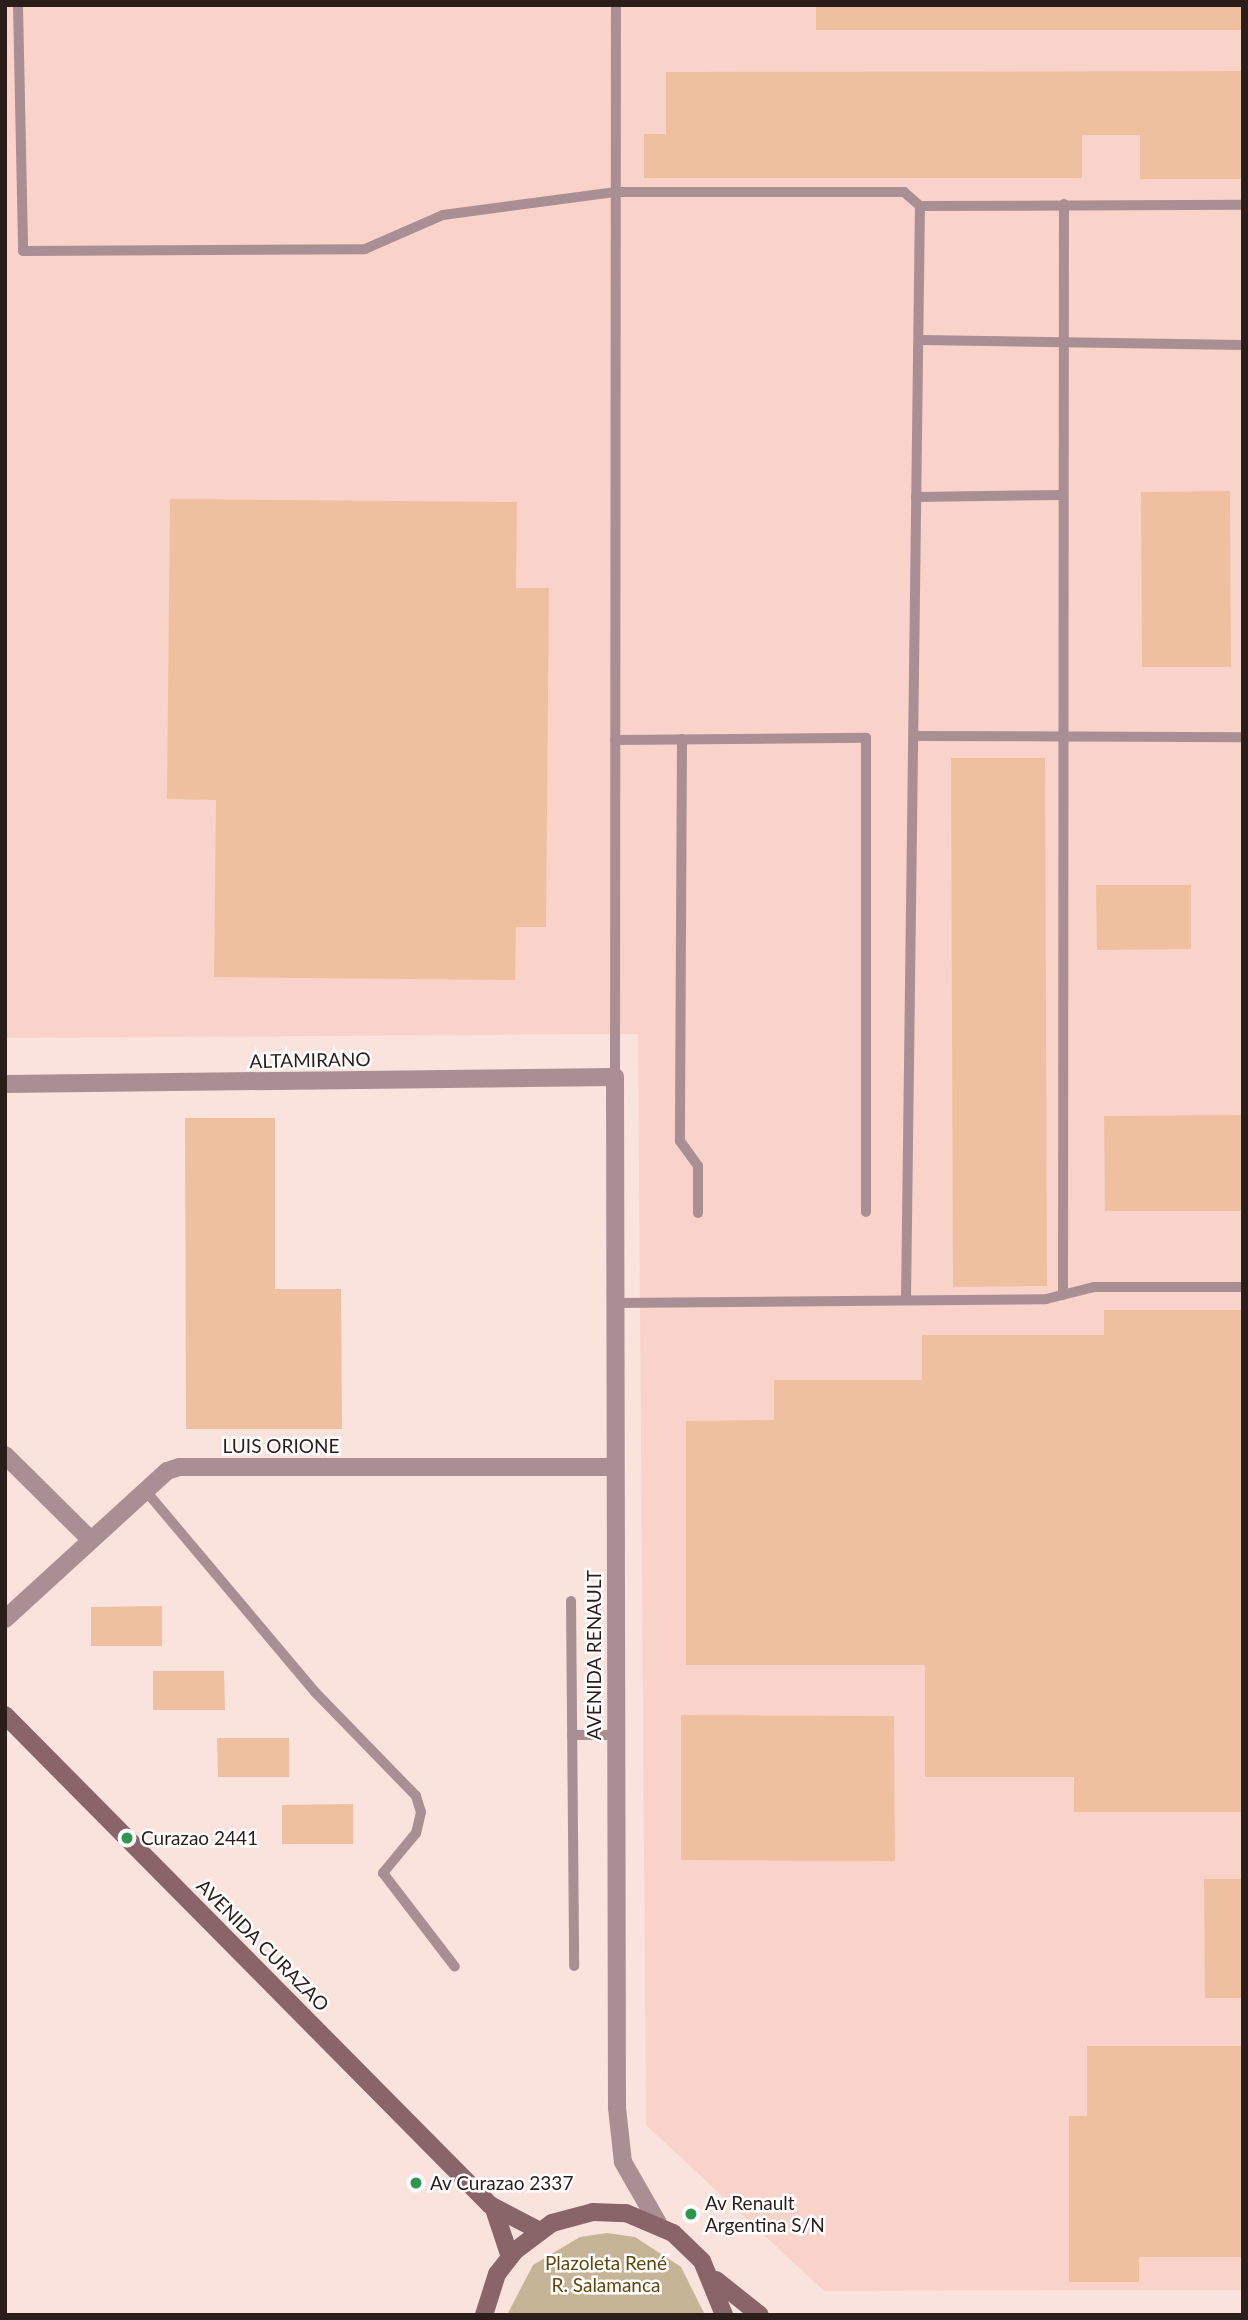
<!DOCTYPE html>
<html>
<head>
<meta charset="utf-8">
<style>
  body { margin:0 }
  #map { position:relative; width:1248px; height:2320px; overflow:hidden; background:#fae2dd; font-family:Lato,sans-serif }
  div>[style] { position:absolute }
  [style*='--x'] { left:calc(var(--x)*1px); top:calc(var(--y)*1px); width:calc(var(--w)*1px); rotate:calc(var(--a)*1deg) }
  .built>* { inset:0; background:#f9d3ca }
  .green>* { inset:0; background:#c6b496 }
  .building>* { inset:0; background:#efc09f }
  .lane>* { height:10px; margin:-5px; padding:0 5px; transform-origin:5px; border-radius:5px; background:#a98f93 }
  .street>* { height:18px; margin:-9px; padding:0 9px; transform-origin:9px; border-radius:9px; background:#a98f93 }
  .secondary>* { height:18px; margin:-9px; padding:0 9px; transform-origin:9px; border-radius:9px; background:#89656a }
  .dots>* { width:19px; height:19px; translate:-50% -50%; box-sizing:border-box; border:4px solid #fff; border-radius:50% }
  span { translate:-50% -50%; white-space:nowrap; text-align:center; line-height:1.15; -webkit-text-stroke:5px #fff; paint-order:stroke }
  .street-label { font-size:19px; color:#2b1d1a }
  .poi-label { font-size:19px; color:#2b1d1a }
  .left { translate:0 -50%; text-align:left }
  .park-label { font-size:19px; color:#62460c }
  .frame { position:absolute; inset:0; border:7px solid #2b1d1a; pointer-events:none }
</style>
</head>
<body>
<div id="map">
  <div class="built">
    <div style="clip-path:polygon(7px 5px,1243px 5px,1243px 2290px,824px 2291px,646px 2125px,638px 1034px,5px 1038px)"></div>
  </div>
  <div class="green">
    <div style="clip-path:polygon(607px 2233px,635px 2237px,681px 2267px,705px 2315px,507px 2315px,533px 2265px,580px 2237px)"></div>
  </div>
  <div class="building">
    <div style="clip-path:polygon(816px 5px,1243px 5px,1243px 30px,816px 30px)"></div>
    <div style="clip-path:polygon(1243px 71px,1243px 179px,1140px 179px,1140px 135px,1082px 135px,1082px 178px,644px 178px,644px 134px,666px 134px,666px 72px)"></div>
    <div style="clip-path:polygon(1230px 491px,1231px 667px,1142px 667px,1141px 492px)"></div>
    <div style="clip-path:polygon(170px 499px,517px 502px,516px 588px,549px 588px,546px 927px,516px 927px,515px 980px,214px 977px,216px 800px,167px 799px)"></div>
    <div style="clip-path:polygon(951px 758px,1045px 758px,1047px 1286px,953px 1287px)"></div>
    <div style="clip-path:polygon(1096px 885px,1191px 885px,1191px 949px,1097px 950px)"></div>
    <div style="clip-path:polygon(1243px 1115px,1243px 1211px,1105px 1211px,1104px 1116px)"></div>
    <div style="clip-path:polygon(185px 1118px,275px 1118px,275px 1289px,341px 1289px,342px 1429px,186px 1429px)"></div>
    <div style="clip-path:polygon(1104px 1310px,1243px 1310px,1243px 1812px,1074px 1812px,1074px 1777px,925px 1777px,925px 1665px,686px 1665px,686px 1421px,774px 1420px,774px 1380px,922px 1380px,922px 1335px,1104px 1335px)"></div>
    <div style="clip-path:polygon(162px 1606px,162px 1646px,91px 1646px,91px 1607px)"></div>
    <div style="clip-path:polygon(153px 1671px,224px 1671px,225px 1710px,153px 1710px)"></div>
    <div style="clip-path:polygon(681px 1715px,894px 1716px,895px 1861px,681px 1860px)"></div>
    <div style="clip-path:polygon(217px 1738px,289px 1738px,289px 1777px,218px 1777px)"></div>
    <div style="clip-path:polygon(353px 1804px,353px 1844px,282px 1844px,282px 1805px)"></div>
    <div style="clip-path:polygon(1204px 1879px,1243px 1879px,1243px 1998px,1205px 1998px)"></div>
    <div style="clip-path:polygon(1087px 2046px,1243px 2046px,1243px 2257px,1139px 2257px,1139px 2282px,1069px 2282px,1069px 2116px,1087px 2116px)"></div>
  </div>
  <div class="lane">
    <div style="--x:18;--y:5;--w:246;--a:88.8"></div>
    <div style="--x:23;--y:251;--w:342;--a:-0.3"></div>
    <div style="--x:365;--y:249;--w:85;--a:-23.6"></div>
    <div style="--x:443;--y:215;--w:175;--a:-7.6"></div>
    <div style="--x:616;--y:192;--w:288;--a:0"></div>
    <div style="--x:904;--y:192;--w:21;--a:41"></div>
    <div style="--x:920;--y:206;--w:323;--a:-0.2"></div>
    <div style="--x:920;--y:340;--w:323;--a:0.9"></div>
    <div style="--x:916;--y:497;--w:145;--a:-0.8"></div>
    <div style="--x:915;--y:736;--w:328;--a:0.2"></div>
    <div style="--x:682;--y:739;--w:402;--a:90.3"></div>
    <div style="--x:680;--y:1141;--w:31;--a:54"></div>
    <div style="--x:698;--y:1166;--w:47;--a:90"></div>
    <div style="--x:615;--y:740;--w:251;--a:-0.5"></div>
    <div style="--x:866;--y:738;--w:474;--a:90"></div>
    <div style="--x:615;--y:1077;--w:1072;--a:-89.95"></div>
    <div style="--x:1063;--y:1295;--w:1091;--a:-89.95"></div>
    <div style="--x:906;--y:1300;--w:1094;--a:-89.27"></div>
    <div style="--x:615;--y:1303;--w:431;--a:-0.5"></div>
    <div style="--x:1046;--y:1299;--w:49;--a:-14"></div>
    <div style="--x:1094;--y:1287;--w:149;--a:0"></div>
    <div style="--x:145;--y:1490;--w:264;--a:49.9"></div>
    <div style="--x:315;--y:1692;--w:145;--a:45.8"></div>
    <div style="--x:416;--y:1796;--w:17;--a:73"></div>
    <div style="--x:421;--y:1812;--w:22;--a:103"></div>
    <div style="--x:416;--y:1833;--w:52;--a:129.5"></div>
    <div style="--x:383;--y:1873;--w:118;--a:52.5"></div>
    <div style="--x:571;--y:1601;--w:365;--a:89.5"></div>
    <div style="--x:572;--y:1735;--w:43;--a:0"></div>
  </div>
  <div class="street">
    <div style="--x:5;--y:1084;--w:610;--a:-0.66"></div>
    <div style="--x:615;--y:1077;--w:1031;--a:89.89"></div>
    <div style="--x:617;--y:2108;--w:54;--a:83.7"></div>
    <div style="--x:623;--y:2162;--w:70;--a:60.2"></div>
    <div style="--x:5;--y:1455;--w:121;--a:44.7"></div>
    <div style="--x:5;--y:1619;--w:219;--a:-42.4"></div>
    <div style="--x:167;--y:1471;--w:13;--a:-18"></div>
    <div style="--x:179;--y:1467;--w:436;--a:0"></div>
  </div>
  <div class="secondary">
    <div style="--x:5;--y:1715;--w:689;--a:45.29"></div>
    <div style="--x:490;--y:2205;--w:54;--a:27.5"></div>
    <div style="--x:495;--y:2212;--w:47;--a:71.6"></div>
    <div style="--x:716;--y:2280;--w:56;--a:38.5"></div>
    <div style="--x:484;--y:2315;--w:43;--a:-72.4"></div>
    <div style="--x:497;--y:2274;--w:31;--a:-52"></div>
    <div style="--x:516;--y:2250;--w:45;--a:-36.9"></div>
    <div style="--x:552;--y:2223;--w:42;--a:-15"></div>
    <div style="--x:593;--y:2212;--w:33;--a:2"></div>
    <div style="--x:626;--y:2213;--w:51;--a:23.1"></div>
    <div style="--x:673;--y:2233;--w:40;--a:44"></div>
    <div style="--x:702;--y:2261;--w:58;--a:67.8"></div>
  </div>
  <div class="dots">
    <div style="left:127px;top:1838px;background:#2d974f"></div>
    <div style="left:416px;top:2183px;background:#2d974f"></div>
    <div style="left:691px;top:2214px;background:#2d974f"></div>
  </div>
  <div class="street-label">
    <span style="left:310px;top:1060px;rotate:-1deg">ALTAMIRANO</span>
    <span style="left:281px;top:1446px">LUIS ORIONE</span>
    <span style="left:594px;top:1655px;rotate:-90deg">AVENIDA RENAULT</span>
    <span style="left:263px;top:1945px;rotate:45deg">AVENIDA CURAZAO</span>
  </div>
  <div class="poi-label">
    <span class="left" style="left:141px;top:1838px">Curazao 2441</span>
    <span class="left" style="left:430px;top:2183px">Av Curazao 2337</span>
    <span class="left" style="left:705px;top:2214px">Av Renault<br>Argentina S/N</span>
  </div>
  <div class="park-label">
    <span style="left:606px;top:2274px">Plazoleta René<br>R. Salamanca</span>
  </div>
  <div class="frame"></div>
</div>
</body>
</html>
